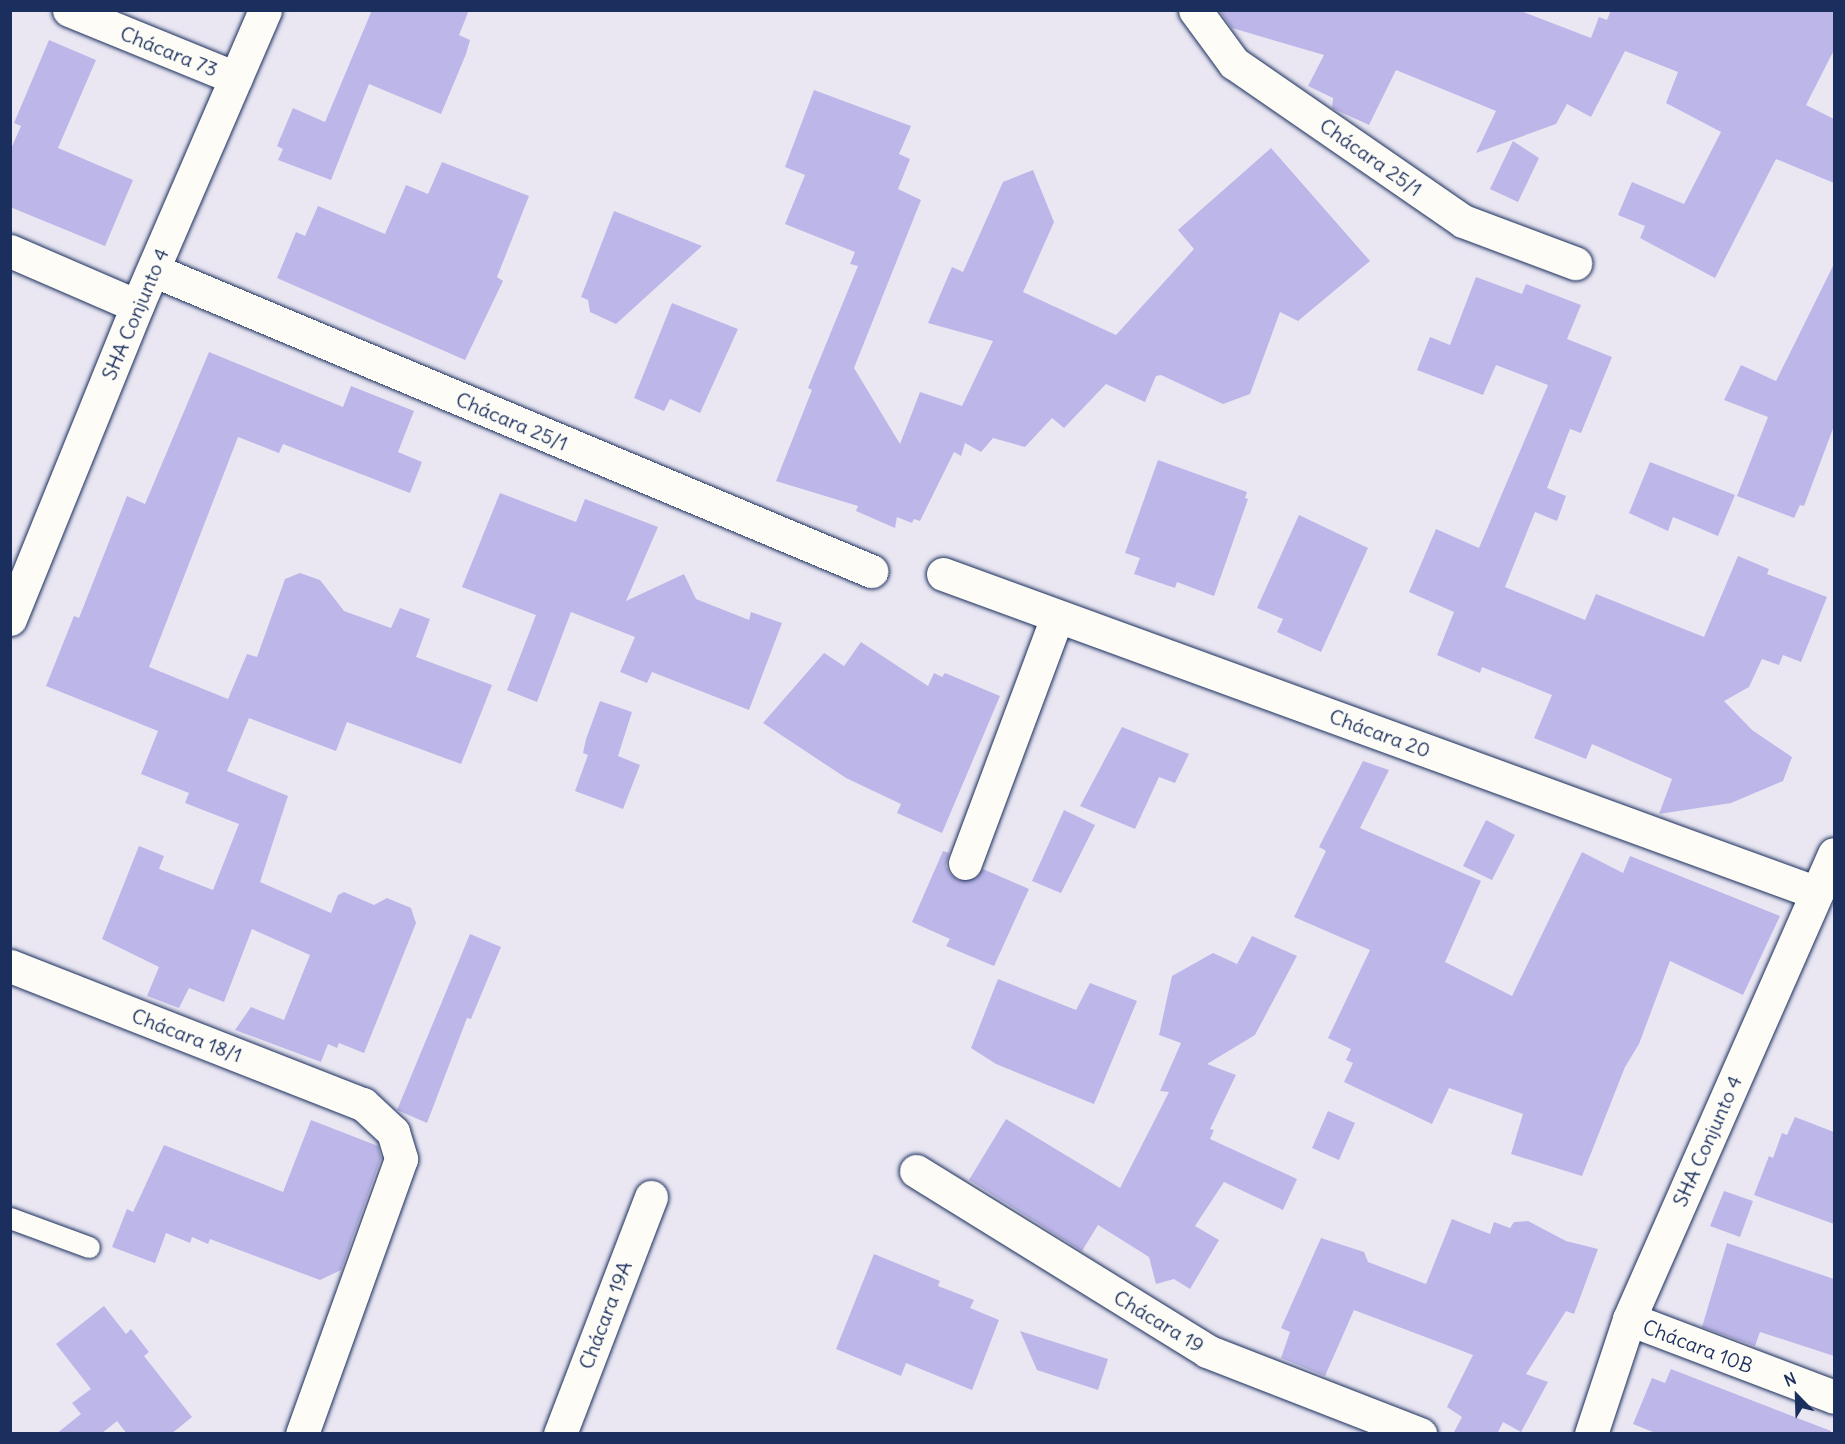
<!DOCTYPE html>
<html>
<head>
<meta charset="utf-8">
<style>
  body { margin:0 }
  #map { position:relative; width:1845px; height:1444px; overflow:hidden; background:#eae7f3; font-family:Delius,sans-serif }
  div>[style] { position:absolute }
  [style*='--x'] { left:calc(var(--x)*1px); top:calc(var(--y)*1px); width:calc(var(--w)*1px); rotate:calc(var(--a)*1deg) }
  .building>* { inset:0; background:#bdb7e9 }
  .roads { filter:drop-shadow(0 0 2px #1b2f5e) drop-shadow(0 0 2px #1b2f5e) }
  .lane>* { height:21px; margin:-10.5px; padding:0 10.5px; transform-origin:10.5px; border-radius:10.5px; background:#fdfcf7 }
  .street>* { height:33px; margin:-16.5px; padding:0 16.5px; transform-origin:16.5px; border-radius:16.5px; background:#fdfcf7 }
  .secondary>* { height:33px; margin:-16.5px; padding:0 16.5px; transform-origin:16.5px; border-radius:16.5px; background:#fdfcf7 }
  span { translate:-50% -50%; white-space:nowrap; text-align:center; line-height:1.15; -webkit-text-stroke:6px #fdfcf7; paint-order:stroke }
  .street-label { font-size:20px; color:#1b2f5e }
  .frame { position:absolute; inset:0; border:12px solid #1b2f5e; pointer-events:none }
  .north { position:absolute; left:1767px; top:1366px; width:60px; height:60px; -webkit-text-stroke:4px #fdfcf7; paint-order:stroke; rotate:337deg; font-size:16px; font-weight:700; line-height:24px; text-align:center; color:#1b2f5e }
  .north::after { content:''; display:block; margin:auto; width:21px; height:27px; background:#1b2f5e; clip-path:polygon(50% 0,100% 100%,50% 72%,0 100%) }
</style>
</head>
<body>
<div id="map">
  <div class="building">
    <div style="clip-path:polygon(372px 10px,469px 10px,459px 35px,470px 40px,466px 54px,441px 114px,369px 84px,331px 180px,278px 160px,283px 149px,277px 146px,293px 108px,325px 122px)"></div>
    <div style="clip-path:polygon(1219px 10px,1518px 10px,1591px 38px,1599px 17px,1607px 20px,1611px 10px,1834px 10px,1834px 50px,1806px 105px,1834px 119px,1834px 183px,1776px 159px,1715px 278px,1640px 238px,1645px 226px,1618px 215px,1632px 182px,1684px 204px,1721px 132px,1666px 103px,1678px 72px,1625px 51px,1591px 117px,1567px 104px,1556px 124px,1476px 153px,1496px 111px,1396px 70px,1369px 125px,1332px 108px,1333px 98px,1308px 86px,1324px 55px,1232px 28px)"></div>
    <div style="clip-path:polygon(49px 40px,96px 60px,58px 148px,133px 180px,105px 246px,10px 207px,10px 151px,21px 126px,14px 123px)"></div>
    <div style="clip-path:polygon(814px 90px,911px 126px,899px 154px,910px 159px,898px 189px,921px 200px,854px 368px,900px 444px,920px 392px,962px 406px,993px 341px,928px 323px,952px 267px,963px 272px,1003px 182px,1033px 170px,1054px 222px,1023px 292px,1116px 335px,1194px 249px,1178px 230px,1271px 148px,1370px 261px,1298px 321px,1280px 312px,1250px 394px,1223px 404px,1161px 375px,1156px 376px,1145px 402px,1106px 384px,1064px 428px,1052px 418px,1025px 447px,993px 438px,981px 452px,965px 443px,961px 456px,954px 452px,920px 521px,914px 519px,912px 523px,897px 517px,895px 528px,856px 511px,858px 506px,776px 481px,812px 390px,808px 388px,858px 266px,850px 264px,855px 252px,785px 224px,805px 175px,785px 167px)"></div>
    <div style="clip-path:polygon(1513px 141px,1539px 158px,1518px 202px,1490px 189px)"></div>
    <div style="clip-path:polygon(442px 162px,529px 196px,497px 277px,503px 281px,465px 360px,277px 278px,296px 232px,305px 236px,318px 206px,385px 234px,406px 185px,428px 194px)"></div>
    <div style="clip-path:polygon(614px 211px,702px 246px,616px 324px,590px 312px,588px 300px,581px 297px)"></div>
    <div style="clip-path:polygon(1834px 264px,1834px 426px,1804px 506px,1800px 505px,1794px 518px,1737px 496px,1768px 417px,1724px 400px,1741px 365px,1776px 381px)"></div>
    <div style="clip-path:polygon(1476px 277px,1522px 294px,1526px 284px,1581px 305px,1567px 339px,1612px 357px,1581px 433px,1570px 429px,1547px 488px,1566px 496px,1557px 521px,1535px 512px,1505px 587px,1585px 620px,1596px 594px,1704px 637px,1738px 556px,1769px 569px,1767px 574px,1827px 597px,1801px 662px,1783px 655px,1779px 665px,1762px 659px,1749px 687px,1724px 701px,1752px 730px,1792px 757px,1783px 781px,1731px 803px,1659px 814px,1672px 779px,1592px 744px,1586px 759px,1534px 738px,1552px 695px,1482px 667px,1480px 673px,1437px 655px,1454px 612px,1409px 592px,1436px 529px,1479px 548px,1548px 385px,1496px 365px,1483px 395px,1417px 370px,1430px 337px,1450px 345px)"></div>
    <div style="clip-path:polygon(672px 303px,738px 329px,700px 413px,670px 399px,664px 411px,634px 398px)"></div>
    <div style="clip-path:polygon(209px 352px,343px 407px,351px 386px,414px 411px,398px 452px,422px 462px,410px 493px,283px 444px,279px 453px,238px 437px,149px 667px,228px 699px,247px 654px,257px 657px,285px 579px,300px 573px,320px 580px,344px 611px,391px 628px,400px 608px,430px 619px,416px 657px,492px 685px,461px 764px,347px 722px,336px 751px,249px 718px,227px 771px,288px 796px,260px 882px,331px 913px,338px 895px,344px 892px,374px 905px,387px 898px,411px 908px,416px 923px,364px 1053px,339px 1043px,337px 1048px,328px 1044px,321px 1062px,235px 1030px,251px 1007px,284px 1020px,310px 955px,252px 929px,224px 1002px,189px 988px,179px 1008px,147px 996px,159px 967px,102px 939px,139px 846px,164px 856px,159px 869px,213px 890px,239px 824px,185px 803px,189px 793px,141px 774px,158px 731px,46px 686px,74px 616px,79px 618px,127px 496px,145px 504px)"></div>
    <div style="clip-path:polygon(1158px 460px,1247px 492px,1245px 498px,1248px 499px,1214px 596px,1177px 582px,1175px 588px,1134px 574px,1140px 558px,1125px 553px)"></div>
    <div style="clip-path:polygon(1650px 462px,1735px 495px,1718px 536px,1673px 517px,1668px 531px,1629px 513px)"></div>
    <div style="clip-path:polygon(500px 493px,576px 522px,585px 499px,658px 527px,626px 601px,684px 574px,696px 599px,749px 620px,751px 612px,782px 623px,749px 710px,652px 672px,647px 683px,620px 672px,635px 637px,571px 612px,537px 702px,507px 690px,536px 615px,462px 587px)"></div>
    <div style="clip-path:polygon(1299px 515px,1368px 548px,1321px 652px,1277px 632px,1283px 619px,1257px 608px)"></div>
    <div style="clip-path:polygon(861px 642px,928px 686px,934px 673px,942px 677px,945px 673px,1000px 696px,942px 833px,897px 813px,901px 804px,846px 778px,763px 723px,824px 653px,844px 666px)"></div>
    <div style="clip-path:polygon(600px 701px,632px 712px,618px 756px,640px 765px,623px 809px,575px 791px,588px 755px,583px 753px,586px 739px)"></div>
    <div style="clip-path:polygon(1122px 727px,1189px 754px,1175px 783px,1159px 777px,1135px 829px,1080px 806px)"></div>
    <div style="clip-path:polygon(1363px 761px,1389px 770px,1360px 828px,1481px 881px,1445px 962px,1512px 996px,1582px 852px,1623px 873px,1630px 856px,1780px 916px,1743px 995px,1670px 961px,1639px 1044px,1625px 1067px,1582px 1176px,1511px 1154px,1523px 1114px,1449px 1088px,1432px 1124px,1344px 1082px,1353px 1063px,1346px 1060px,1351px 1049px,1328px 1038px,1370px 950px,1294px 917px,1326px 851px,1319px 847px)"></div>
    <div style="clip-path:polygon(1064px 810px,1095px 825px,1061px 893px,1032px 881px)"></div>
    <div style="clip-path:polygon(1486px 820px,1515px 835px,1492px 880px,1463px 866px)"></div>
    <div style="clip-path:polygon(943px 851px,949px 853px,946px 866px,950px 874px,958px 880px,976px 878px,983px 869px,1029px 889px,994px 966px,946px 946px,950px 939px,912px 922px)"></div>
    <div style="clip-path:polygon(470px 934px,501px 947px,471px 1019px,467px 1018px,427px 1123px,397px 1110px)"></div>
    <div style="clip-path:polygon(1252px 936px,1297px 956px,1255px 1035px,1207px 1064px,1236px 1075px,1210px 1129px,1214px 1130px,1210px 1139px,1297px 1179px,1283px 1210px,1224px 1182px,1195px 1226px,1219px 1240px,1190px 1289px,1174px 1279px,1156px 1284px,1149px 1257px,1098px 1225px,1082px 1251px,969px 1180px,1006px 1119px,1120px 1188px,1169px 1092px,1160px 1091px,1181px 1043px,1159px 1035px,1172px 976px,1213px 953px,1237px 964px)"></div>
    <div style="clip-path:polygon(998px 979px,1076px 1010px,1090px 983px,1137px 1001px,1094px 1104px,996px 1064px,971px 1048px)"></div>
    <div style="clip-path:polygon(1328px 1111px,1355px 1123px,1339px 1160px,1312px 1148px)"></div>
    <div style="clip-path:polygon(1795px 1117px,1834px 1132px,1834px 1224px,1754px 1195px,1769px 1156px,1773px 1158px,1782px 1133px,1787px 1135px)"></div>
    <div style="clip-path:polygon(311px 1120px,378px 1146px,381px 1158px,341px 1270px,320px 1280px,210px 1239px,208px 1244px,192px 1237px,190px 1243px,166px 1233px,155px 1263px,112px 1247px,127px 1209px,133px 1212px,164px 1145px,283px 1192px)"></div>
    <div style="clip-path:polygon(1724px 1191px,1753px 1201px,1740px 1237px,1710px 1226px)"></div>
    <div style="clip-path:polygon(1452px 1219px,1490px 1234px,1494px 1222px,1510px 1228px,1514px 1222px,1528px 1221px,1566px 1241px,1598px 1249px,1574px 1314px,1566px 1311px,1526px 1374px,1548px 1382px,1521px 1432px,1503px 1422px,1497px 1434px,1453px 1434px,1462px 1417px,1447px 1407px,1473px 1355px,1354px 1310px,1325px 1376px,1281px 1358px,1290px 1332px,1281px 1328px,1321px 1238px,1364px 1252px,1368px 1262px,1426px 1284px)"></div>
    <div style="clip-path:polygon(1727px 1243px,1834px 1279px,1834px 1356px,1760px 1332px,1755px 1346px,1702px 1327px)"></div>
    <div style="clip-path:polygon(874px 1254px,940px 1281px,938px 1286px,974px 1300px,970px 1308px,999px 1320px,972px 1390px,906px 1363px,901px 1376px,836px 1349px)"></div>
    <div style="clip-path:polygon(104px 1306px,126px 1334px,131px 1329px,149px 1352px,144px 1356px,192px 1417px,171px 1434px,127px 1434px,117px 1421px,101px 1434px,56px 1434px,81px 1414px,72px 1403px,91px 1389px,56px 1344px)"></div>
    <div style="clip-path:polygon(1020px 1331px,1108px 1359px,1098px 1390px,1037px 1370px)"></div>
    <div style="clip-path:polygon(1671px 1369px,1831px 1431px,1831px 1434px,1658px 1434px,1633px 1424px,1652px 1378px,1665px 1383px)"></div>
  </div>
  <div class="roads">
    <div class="lane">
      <div style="--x:10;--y:1218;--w:84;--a:20.2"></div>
    </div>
    <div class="street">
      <div style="--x:69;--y:10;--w:180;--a:22.2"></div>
      <div style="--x:1195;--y:10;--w:66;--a:53.7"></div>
      <div style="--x:1234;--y:63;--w:278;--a:34.6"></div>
      <div style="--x:1463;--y:221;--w:120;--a:20.6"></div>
      <div style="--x:10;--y:251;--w:138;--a:23.4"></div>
      <div style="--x:153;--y:270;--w:779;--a:22.74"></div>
      <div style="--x:943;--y:574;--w:930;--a:20.05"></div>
      <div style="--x:965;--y:863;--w:263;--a:-69.5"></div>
      <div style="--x:10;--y:966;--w:379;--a:21.4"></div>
      <div style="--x:363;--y:1104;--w:41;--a:43"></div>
      <div style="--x:393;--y:1132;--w:28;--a:73"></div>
      <div style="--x:401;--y:1159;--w:292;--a:109.8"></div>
      <div style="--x:916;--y:1171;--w:342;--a:31.7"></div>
      <div style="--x:1207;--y:1351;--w:229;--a:21.3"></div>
      <div style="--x:1629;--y:1319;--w:219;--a:20.8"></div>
      <div style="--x:560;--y:1434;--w:254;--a:-69"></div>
    </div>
    <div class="secondary">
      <div style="--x:10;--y:619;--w:338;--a:-67.9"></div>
      <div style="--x:137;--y:306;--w:322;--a:-66.6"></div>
      <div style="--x:1591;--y:1434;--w:121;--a:-71.7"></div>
      <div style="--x:1629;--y:1319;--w:508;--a:-66.21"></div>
    </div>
  </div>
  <div class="street-label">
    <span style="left:169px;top:51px;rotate:22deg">Chácara 73</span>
    <span style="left:1371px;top:157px;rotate:35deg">Chácara 25/1</span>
    <span style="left:135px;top:314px;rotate:-67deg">SHA Conjunto 4</span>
    <span style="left:512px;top:421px;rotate:23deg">Chácara 25/1</span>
    <span style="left:1380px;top:733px;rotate:20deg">Chácara 20</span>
    <span style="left:187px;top:1035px;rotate:21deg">Chácara 18/1</span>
    <span style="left:1707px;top:1141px;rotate:-66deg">SHA Conjunto 4</span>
    <span style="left:605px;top:1315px;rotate:-69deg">Chácara 19A</span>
    <span style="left:1159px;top:1321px;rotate:31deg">Chácara 19</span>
    <span style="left:1698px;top:1346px;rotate:21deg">Chácara 10B</span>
  </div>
  <div class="frame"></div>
  <div class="north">N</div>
</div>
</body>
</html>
